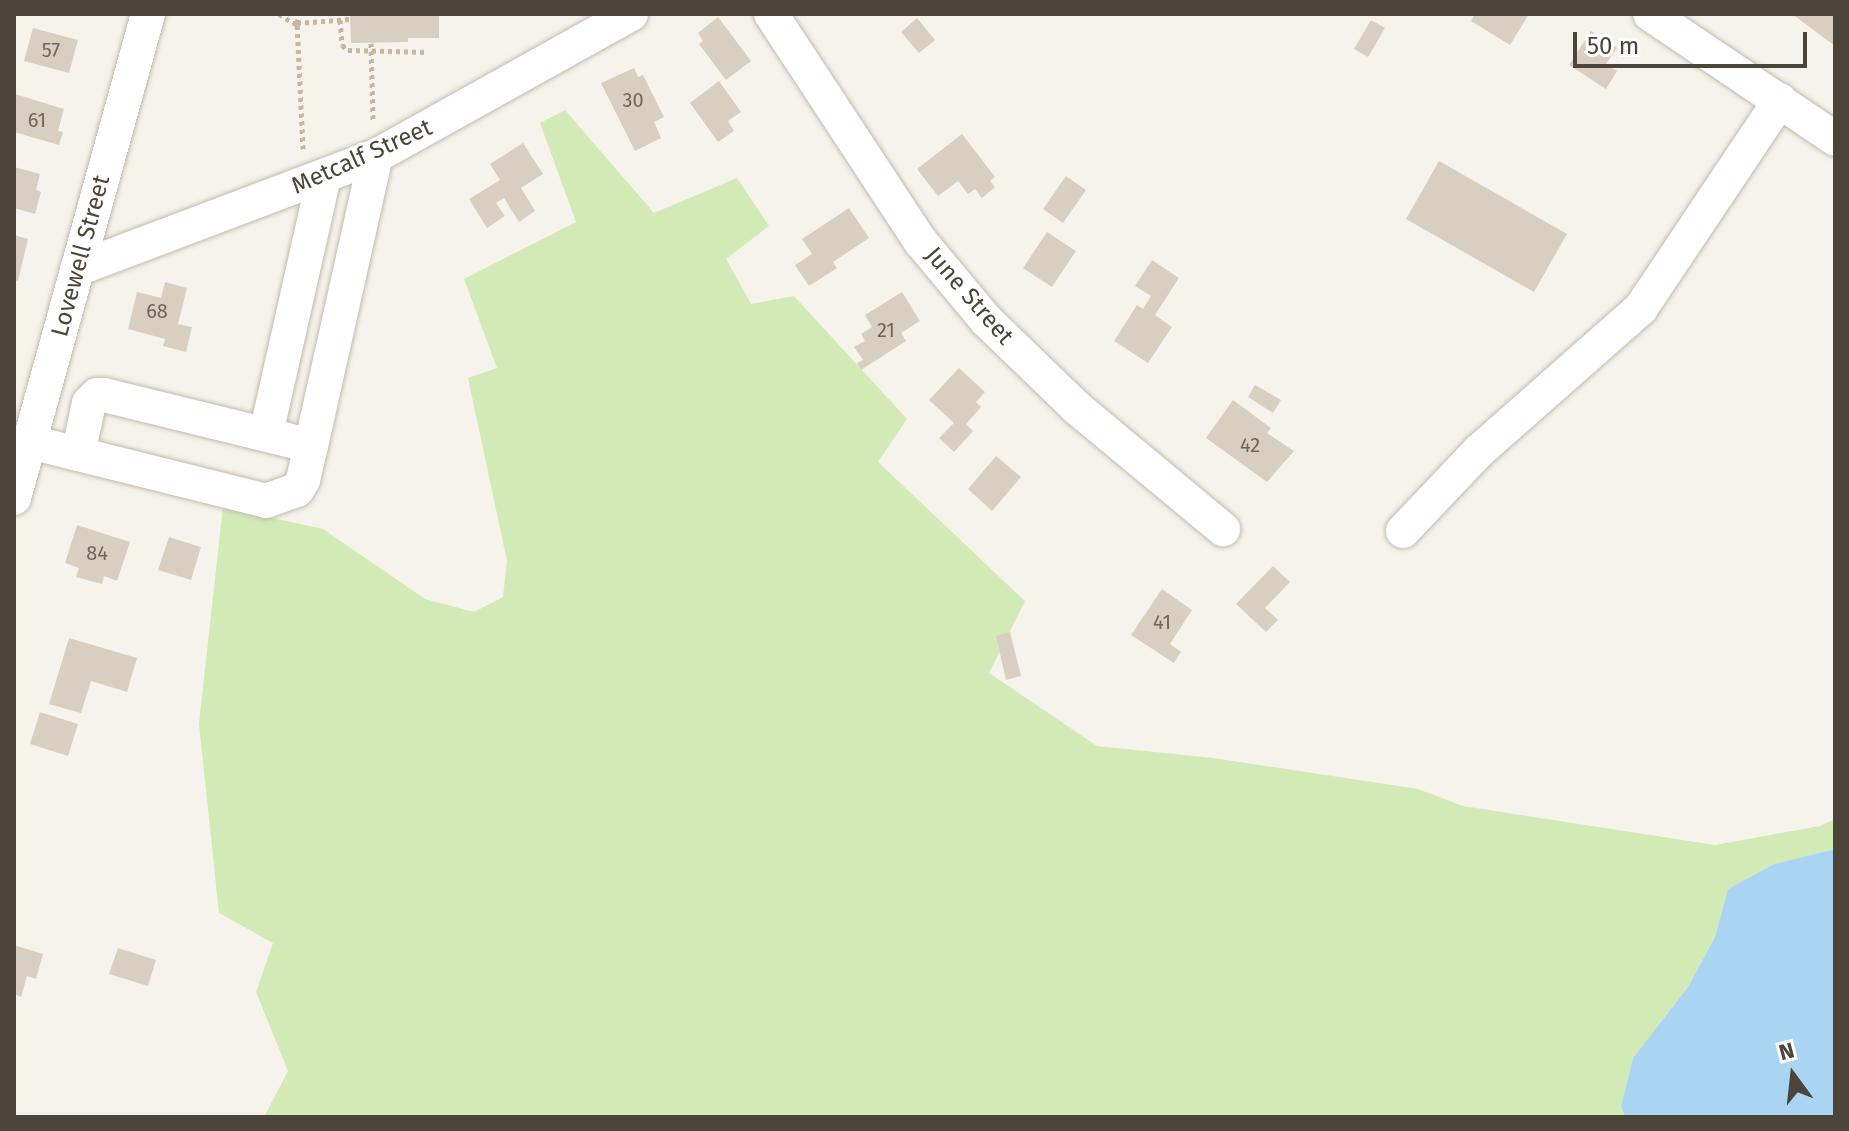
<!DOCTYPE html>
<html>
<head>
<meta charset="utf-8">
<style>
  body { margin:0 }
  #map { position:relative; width:1849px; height:1131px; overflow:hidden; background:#f6f3ec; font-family:"Fira Sans",sans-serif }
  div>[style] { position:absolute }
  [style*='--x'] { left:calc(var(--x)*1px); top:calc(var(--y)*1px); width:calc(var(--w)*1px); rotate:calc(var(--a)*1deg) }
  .green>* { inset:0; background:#d2eab5 }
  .water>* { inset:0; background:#a9d4f2 }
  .building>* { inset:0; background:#d8cfc1 }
  .path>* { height:5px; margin-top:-2.5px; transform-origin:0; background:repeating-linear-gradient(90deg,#c4b79f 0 4px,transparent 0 8px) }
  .roads { filter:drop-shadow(0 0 2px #c2bbae) drop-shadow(0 0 2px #c2bbae) }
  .minor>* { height:34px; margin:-17px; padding:0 17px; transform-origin:17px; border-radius:17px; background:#fff }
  span { translate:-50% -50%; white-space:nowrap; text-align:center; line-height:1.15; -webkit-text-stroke:6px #fff; paint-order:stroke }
  .number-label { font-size:20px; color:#6e675b }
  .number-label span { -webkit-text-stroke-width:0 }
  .street-label { font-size:24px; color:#4b4439 }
  .frame { position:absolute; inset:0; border:16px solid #4b4439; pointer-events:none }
  .north { position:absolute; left:1753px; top:1035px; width:80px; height:80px; -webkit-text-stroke:6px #fff; paint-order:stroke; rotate:345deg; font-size:22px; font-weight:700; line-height:32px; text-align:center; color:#4b4439 }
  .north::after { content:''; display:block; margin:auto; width:28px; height:36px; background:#4b4439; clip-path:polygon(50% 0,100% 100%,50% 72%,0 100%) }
  .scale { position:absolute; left:1573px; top:32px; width:234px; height:36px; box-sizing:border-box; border:4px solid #4b4439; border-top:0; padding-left:10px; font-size:24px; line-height:28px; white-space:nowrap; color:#4b4439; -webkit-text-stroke:6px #fff; paint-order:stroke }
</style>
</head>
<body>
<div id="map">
  <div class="green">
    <div style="clip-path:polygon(565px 110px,654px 213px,737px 178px,769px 226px,726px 259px,751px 304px,794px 296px,907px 419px,878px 462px,1025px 601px,989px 673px,1097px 746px,1213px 758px,1418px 789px,1463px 806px,1715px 845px,1820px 826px,1835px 819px,1835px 849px,1774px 864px,1728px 889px,1715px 937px,1688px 987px,1633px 1058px,1621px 1106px,1625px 1117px,264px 1117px,288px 1071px,256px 992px,273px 943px,219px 913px,199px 724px,223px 507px,323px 529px,425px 599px,474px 612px,503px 597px,507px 561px,468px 378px,497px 368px,464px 279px,576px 222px,540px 123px)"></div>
  </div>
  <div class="water">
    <div style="clip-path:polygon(1835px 849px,1835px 1117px,1625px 1117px,1621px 1106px,1633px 1058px,1688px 987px,1715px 937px,1728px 889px,1774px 864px)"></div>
  </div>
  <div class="building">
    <div style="clip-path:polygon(350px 14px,439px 14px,439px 38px,408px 38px,408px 42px,351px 43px)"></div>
    <div style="clip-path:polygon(1475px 14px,1529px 14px,1510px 45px,1471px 21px)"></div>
    <div style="clip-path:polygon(1792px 14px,1835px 14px,1835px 46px)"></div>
    <div style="clip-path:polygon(718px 17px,751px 61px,726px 80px,699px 44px,703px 41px,698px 33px)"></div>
    <div style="clip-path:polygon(917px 18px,935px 40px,919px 53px,901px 32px)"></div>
    <div style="clip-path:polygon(1371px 20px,1385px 28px,1368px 57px,1354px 49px)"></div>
    <div style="clip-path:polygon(33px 28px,78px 40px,69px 73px,24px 61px)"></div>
    <div style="clip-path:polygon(1591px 31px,1617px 48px,1606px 64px,1617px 71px,1606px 89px,1569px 65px)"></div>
    <div style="clip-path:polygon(634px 68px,638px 77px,643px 75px,664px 117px,654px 122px,661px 138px,635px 151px,601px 83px)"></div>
    <div style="clip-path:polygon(719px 81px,741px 112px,728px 121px,734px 131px,718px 142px,690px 103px)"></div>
    <div style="clip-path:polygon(15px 94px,64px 109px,58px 131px,63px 132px,59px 145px,14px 132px)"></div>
    <div style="clip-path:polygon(962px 134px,995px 177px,990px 181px,995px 187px,982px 198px,975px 189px,968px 194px,958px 181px,938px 196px,917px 169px)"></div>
    <div style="clip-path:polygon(523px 143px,543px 174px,521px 188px,535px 211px,519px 222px,504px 198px,496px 203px,505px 216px,487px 228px,469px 199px,500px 180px,490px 164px)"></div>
    <div style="clip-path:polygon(1439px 161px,1567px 234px,1534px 292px,1406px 219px)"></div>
    <div style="clip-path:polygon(14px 167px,40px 174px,36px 190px,41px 192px,35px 214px,14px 208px)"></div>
    <div style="clip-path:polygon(1066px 176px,1086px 190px,1063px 223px,1043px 209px)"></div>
    <div style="clip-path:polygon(849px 208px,869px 238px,833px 262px,837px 268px,809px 286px,795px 265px,812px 254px,802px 239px)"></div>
    <div style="clip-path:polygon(1047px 232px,1076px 251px,1052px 287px,1023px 268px)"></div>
    <div style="clip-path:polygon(14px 235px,28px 239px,18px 281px,14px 280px)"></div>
    <div style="clip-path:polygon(1152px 260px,1179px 278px,1155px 315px,1172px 327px,1148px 363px,1114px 341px,1137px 305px,1143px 309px,1151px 296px,1135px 286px)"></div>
    <div style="clip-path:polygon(165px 282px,187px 288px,178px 324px,192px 327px,186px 352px,163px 346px,165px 339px,128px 329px,137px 292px,161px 298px)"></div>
    <div style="clip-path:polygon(902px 292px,920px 321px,901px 333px,906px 341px,861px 370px,857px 363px,863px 360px,854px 347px,865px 341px,861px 334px,872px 327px,865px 315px)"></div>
    <div style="clip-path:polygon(959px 368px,985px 392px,976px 402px,981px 407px,966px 424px,973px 431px,954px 452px,939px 438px,954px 423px,929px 400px)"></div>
    <div style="clip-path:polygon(1255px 385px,1281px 400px,1273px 413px,1248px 397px)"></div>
    <div style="clip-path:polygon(1233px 400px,1271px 428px,1267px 433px,1294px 451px,1267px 482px,1206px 438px)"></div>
    <div style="clip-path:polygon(996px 456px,1021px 477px,992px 511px,968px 489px)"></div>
    <div style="clip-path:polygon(77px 525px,130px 542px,117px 581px,104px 576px,102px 584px,76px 577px,79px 568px,65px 563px)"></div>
    <div style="clip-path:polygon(169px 537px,201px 547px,191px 580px,158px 570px)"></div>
    <div style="clip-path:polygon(1273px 566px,1290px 582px,1265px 608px,1278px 620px,1266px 632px,1236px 604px)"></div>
    <div style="clip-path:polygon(1162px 589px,1192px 610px,1170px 644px,1181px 652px,1174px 663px,1131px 635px)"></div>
    <div style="clip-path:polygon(1010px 632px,1021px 676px,1006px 680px,996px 636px)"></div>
    <div style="clip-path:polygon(69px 638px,137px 658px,127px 692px,91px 681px,81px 713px,49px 704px)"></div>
    <div style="clip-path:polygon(40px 712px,78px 724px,68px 756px,30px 744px)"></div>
    <div style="clip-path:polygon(14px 945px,43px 954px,36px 979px,27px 976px,21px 997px,14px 994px)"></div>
    <div style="clip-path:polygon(118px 948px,156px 960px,148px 986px,109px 974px)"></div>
  </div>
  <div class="path">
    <div style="--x:279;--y:14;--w:17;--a:33"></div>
    <div style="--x:293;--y:23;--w:4;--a:0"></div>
    <div style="--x:297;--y:23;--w:9;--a:-77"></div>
    <div style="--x:340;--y:20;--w:25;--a:85"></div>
    <div style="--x:342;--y:45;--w:8;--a:40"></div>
    <div style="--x:348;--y:50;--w:80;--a:1.4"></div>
    <div style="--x:371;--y:43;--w:78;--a:88.5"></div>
    <div style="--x:303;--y:149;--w:126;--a:-92.7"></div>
    <div style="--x:297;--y:23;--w:53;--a:-4.3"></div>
  </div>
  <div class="roads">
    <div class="minor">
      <div style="--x:771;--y:14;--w:273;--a:56.7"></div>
      <div style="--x:921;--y:242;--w:102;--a:50.2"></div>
      <div style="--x:986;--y:320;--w:127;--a:44"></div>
      <div style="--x:1077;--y:408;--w:190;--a:39.7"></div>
      <div style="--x:1650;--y:14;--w:223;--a:34"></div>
      <div style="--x:77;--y:269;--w:320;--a:-20.7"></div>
      <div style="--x:376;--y:156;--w:292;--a:-29.1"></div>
      <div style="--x:266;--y:434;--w:264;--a:-77.3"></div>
      <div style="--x:30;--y:442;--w:243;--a:14"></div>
      <div style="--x:266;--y:501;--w:33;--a:-20"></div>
      <div style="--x:297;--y:490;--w:12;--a:-59"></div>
      <div style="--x:303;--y:480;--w:35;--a:-77"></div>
      <div style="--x:78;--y:454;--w:52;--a:-77.8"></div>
      <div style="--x:89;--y:403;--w:11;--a:-45"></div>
      <div style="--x:97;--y:395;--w:7;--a:0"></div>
      <div style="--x:104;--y:395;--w:213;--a:13.8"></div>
      <div style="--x:311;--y:446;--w:297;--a:-77.4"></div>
      <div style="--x:14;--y:498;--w:502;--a:-74.52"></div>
      <div style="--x:1403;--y:531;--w:110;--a:-46.5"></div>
      <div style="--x:1479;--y:451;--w:216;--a:-41.4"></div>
      <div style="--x:1641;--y:308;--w:250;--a:-56.2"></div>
    </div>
  </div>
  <div class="number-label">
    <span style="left:51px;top:50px">57</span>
    <span style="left:633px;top:100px">30</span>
    <span style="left:37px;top:120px">61</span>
    <span style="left:157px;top:311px">68</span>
    <span style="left:886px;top:330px">21</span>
    <span style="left:1250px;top:445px">42</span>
    <span style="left:97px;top:553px">84</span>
    <span style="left:1162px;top:622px">41</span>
  </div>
  <div class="street-label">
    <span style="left:362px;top:157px;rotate:-24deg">Metcalf Street</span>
    <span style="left:81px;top:256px;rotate:-75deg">Lovewell Street</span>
    <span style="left:969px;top:296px;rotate:49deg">June Street</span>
  </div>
  <div class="frame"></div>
  <div class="north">N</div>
  <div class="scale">50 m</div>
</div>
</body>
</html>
